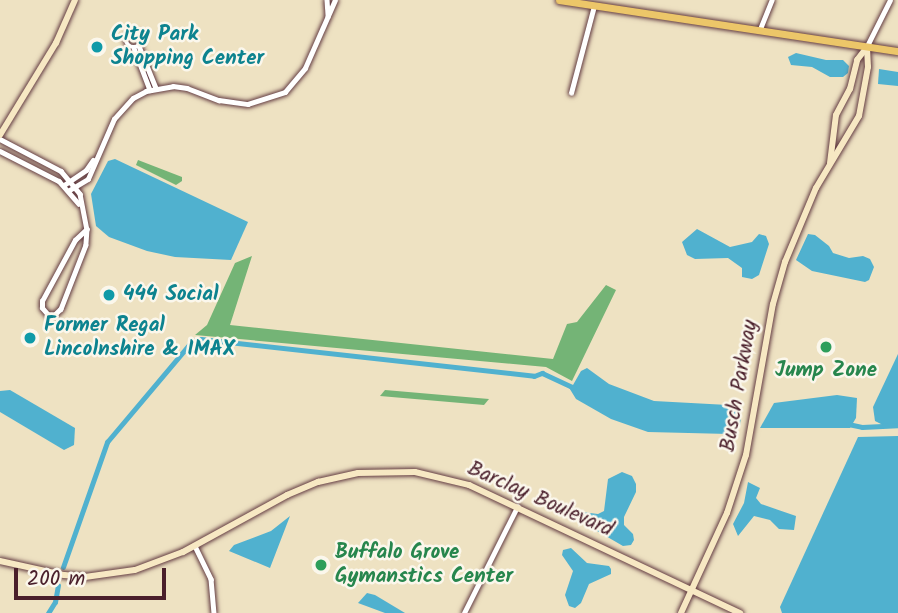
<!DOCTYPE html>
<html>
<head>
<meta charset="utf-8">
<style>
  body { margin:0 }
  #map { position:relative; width:898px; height:613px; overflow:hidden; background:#eee2c2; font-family:Kalam,sans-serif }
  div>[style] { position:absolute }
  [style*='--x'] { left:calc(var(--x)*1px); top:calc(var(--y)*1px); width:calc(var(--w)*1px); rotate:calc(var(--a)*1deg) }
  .forest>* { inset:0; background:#74b476 }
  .water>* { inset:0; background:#50b1cf }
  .canal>* { height:5px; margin:-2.5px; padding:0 2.5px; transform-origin:2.5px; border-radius:2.5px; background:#50b1cf }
  .roads { filter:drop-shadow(0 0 2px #633c42) drop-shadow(0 0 2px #633c42) }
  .street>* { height:4.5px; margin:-2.25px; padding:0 2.25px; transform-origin:2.25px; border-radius:2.25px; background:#fff }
  .street>.ring { margin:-2.25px; padding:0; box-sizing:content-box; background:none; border:4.5px solid #fff; border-radius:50% }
  .secondary>* { height:6px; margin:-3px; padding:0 3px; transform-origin:3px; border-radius:3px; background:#f7e8c3 }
  .primary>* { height:7px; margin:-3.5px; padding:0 3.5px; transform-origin:3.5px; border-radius:3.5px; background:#ecc669 }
  .dots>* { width:19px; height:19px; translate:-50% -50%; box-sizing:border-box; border:4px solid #fbf7ec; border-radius:50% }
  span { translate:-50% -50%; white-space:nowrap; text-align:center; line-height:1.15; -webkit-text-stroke:5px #fbf7ec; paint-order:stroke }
  .culture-label { font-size:21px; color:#0d838f; font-weight:700 }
  .left { translate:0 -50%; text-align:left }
  .leisure-label { font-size:21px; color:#27864d; font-weight:700 }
  .street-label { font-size:21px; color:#4a1f2b }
  .scale { position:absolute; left:14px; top:568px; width:152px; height:32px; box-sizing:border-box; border:4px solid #4a1f2b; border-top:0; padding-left:9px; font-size:21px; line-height:24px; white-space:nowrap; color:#4a1f2b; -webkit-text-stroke:5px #fbf7ec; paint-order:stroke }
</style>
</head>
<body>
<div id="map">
  <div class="forest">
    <div style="clip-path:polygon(138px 160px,182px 177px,182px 181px,176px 185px,136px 165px)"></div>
    <div style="clip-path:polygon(252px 256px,230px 325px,553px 359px,567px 324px,577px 322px,606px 285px,616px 290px,572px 381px,546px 367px,195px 335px,207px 325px,235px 263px)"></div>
    <div style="clip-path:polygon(385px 390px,489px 399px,484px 405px,380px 396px)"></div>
  </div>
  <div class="water">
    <div style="clip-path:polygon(796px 53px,826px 60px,843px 60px,849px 66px,848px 73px,843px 77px,830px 77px,812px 67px,791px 65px,788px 57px)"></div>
    <div style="clip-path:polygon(879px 69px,898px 72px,898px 86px,878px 84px)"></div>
    <div style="clip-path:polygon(115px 159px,248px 222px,231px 260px,175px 257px,147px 251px,109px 237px,96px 226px,91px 194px,108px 161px)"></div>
    <div style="clip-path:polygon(697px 229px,730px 247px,752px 242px,759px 234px,766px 236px,769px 244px,759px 275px,752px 279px,742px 277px,742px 268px,728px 258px,695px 259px,687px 255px,682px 242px)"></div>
    <div style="clip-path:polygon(808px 234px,815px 235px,829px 246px,833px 253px,849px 258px,863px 256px,870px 259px,874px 267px,869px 280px,865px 282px,812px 271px,796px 260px)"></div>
    <div style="clip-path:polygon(898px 354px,898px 425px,885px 426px,875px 421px,873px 407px)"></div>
    <div style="clip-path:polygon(587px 368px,609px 384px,654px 401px,728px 405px,737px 409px,741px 416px,740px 426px,729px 434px,648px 432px,611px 419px,576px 399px,568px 386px,573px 385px,581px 371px)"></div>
    <div style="clip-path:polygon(10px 390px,75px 428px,74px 445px,64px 450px,0 412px,0 391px)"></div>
    <div style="clip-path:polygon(837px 395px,857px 398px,856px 418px,850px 428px,760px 428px,774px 403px)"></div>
    <div style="clip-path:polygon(898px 436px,898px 613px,782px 613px,780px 607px,858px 437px)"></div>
    <div style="clip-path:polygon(622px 472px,632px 476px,636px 484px,636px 492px,624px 517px,624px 525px,633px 534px,634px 540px,631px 545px,623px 546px,578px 520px,582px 512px,598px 514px,604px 511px,608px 479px)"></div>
    <div style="clip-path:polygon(748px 482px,760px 488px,756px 498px,761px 504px,796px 516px,794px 530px,779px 529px,770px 520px,754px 516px,738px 536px,733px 524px,744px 503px)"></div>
    <div style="clip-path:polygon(290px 516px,270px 568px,229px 551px,234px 545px,271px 531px)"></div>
    <div style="clip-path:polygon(571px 548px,587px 563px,609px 566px,611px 569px,611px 574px,589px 584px,581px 603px,575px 608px,569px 606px,565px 595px,573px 571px,562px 555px,563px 550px)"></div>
    <div style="clip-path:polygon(367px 593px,375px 595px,405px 613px,385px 613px,358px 603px)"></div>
  </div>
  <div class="canal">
    <div style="--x:848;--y:424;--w:14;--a:12"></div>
    <div style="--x:862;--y:427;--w:36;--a:-3"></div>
    <div style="--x:63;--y:567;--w:133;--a:-70.6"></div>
    <div style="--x:107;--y:442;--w:132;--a:-49.9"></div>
    <div style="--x:192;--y:341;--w:9;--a:-13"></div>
    <div style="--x:201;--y:339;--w:335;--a:6.3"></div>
    <div style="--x:534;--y:376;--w:9;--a:-21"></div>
    <div style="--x:542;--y:373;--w:35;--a:25"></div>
    <div style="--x:48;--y:613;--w:13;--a:-58"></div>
    <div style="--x:55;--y:602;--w:17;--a:-80"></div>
  </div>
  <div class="roads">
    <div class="street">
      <div style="--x:327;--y:0;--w:16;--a:86"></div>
      <div style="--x:760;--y:29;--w:31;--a:-68"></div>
      <div class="ring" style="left:126px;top:32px;width:11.5px;height:11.5px"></div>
      <div style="--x:139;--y:46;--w:45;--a:68"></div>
      <div style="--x:867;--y:46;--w:51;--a:-63.4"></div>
      <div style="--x:134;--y:48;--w:45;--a:69.1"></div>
      <div style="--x:571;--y:93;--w:90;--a:-75.2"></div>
      <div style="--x:0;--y:139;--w:69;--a:27.7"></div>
      <div style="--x:61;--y:171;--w:30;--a:50"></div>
      <div style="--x:80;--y:194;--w:36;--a:79"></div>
      <div style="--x:87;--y:229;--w:16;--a:94"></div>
      <div style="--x:86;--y:245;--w:69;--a:111.3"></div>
      <div style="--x:61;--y:309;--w:8;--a:135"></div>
      <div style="--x:55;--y:315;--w:7;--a:180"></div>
      <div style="--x:48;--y:315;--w:9;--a:-131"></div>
      <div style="--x:42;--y:308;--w:7;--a:-90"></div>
      <div style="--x:42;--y:301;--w:69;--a:-61.6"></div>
      <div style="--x:75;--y:240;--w:16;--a:-43"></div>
      <div style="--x:0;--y:151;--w:66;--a:27"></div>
      <div style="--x:59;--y:181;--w:30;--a:49"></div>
      <div style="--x:64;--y:185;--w:27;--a:-34"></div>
      <div style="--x:86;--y:170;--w:12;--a:-55"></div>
      <div style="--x:68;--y:191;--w:23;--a:-31"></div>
      <div style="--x:88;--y:179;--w:65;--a:-66.6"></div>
      <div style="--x:114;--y:119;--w:28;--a:-48"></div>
      <div style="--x:133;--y:98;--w:15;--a:-28"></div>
      <div style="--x:146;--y:91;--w:27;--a:-10"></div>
      <div style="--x:173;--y:86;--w:14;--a:8"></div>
      <div style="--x:187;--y:88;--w:34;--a:21"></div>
      <div style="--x:219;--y:100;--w:29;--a:8"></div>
      <div style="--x:248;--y:104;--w:39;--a:-18"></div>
      <div style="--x:285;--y:92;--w:31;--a:-50"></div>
      <div style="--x:305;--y:68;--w:74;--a:-66.2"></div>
      <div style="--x:195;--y:546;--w:37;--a:64"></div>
      <div style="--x:211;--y:579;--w:34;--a:85"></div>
      <div style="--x:464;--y:613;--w:119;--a:-63.4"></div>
    </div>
    <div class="secondary">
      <div style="--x:0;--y:135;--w:108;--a:-58.7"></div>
      <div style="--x:56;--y:43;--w:47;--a:-66.2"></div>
      <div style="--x:830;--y:163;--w:48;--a:-82.9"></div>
      <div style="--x:836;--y:115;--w:30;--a:-62"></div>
      <div style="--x:850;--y:89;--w:30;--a:-76"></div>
      <div style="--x:857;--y:60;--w:16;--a:-52"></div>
      <div style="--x:0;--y:561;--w:66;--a:12.3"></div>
      <div style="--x:64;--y:575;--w:21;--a:5"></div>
      <div style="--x:85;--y:577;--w:50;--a:-8"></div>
      <div style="--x:135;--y:570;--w:51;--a:-20.6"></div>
      <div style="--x:183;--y:552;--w:119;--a:-28.7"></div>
      <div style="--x:287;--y:495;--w:34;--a:-23"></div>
      <div style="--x:318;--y:482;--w:41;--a:-12.7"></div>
      <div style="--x:358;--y:473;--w:57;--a:-1"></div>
      <div style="--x:415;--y:472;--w:56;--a:13.5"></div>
      <div style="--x:469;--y:485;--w:300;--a:25.3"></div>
      <div style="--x:681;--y:613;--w:110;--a:-65.3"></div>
      <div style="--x:727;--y:513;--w:61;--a:-71.9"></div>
      <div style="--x:746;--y:455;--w:153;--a:-79.9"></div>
      <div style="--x:773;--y:304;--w:44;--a:-74.1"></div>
      <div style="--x:785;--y:262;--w:80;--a:-67.3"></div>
      <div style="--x:816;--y:188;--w:84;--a:-59.2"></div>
      <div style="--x:859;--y:116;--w:50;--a:-79.6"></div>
      <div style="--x:868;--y:67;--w:20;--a:-93"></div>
    </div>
    <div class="primary">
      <div style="--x:559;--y:0;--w:343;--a:8.6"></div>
    </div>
  </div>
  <div class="dots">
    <div style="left:97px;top:47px;background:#0f9aa8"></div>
    <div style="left:109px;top:295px;background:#0f9aa8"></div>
    <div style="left:30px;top:338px;background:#0f9aa8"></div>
    <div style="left:826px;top:347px;background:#2e9e5b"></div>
    <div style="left:321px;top:565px;background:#2e9e5b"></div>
  </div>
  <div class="culture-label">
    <span class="left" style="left:111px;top:47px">City Park<br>Shopping Center</span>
    <span class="left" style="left:123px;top:295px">444 Social</span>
    <span class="left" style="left:44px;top:338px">Former Regal<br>Lincolnshire &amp; IMAX</span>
  </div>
  <div class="leisure-label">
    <span style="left:826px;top:371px">Jump Zone</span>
    <span class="left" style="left:335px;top:565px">Buffalo Grove<br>Gymanstics Center</span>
  </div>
  <div class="street-label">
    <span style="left:740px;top:386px;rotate:-80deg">Busch Parkway</span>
    <span style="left:540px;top:500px;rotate:24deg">Barclay Boulevard</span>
  </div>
  <div class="scale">200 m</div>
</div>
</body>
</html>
